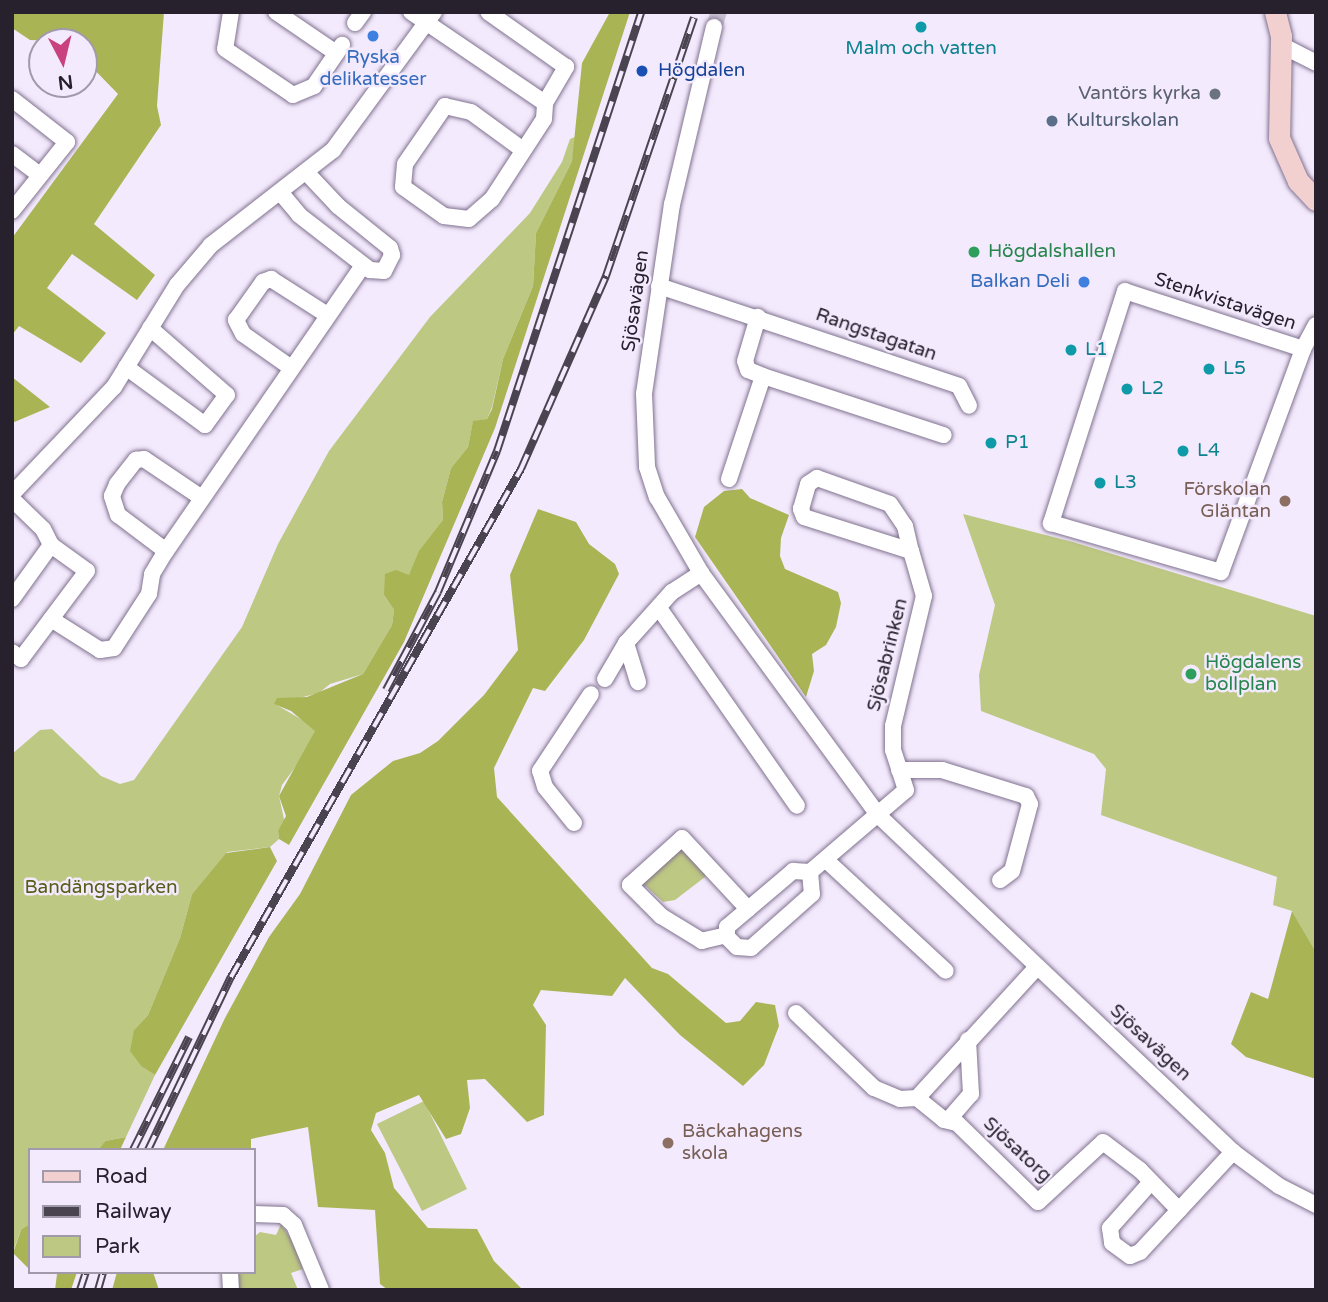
<!DOCTYPE html>
<html>
<head>
<meta charset="utf-8">
<style>
  body { margin:0 }
  #map { position:relative; width:1328px; height:1302px; overflow:hidden; background:#f3eafd; font-family:"Varela Round",sans-serif }
  div>[style] { position:absolute }
  [style*='--x'] { left:calc(var(--x)*1px); top:calc(var(--y)*1px); width:calc(var(--w)*1px); rotate:calc(var(--a)*1deg) }
  .green>* { inset:0; background:#bdc883 }
  .forest>* { inset:0; background:#a9b555 }
  .street-tunnel>* { height:16px; margin-top:-8px; transform-origin:0; background:repeating-linear-gradient(90deg,#cac2d3 0 16px,transparent 0 24px) }
  .roads { filter:drop-shadow(0 0 2px #80728f) drop-shadow(0 0 2px #80728f) }
  .street>* { height:16px; margin:-8px; padding:0 8px; transform-origin:8px; border-radius:8px; background:#fff }
  .secondary>* { height:21px; margin:-10.5px; padding:0 10.5px; transform-origin:10.5px; border-radius:10.5px; background:#f3d0d0 }
  .rail>* { height:8px; margin-top:-4px; transform-origin:0; background:repeating-linear-gradient(90deg,#f3eafd 0 16px,#4a4350 0 32px); box-sizing:border-box; border-block:2px solid #4a4350 }
  .dots>* { width:19px; height:19px; translate:-50% -50%; box-sizing:border-box; border:4px solid #f3eafd; border-radius:50% }
  span { translate:-50% -50%; white-space:nowrap; text-align:center; line-height:1.15; -webkit-text-stroke:5px #f3eafd; paint-order:stroke }
  .culture-label { font-size:19px; color:#0d838f }
  .left { translate:0 -50%; text-align:left }
  .shop-label { font-size:19px; color:#366cbe }
  .right { translate:-100% -50%; text-align:right }
  .transit-label { font-size:19px; color:#164399 }
  .worship-label { font-size:19px; color:#5b616d }
  .service-label { font-size:19px; color:#4e5e75 }
  .leisure-label { font-size:19px; color:#27864d }
  .street-label { font-size:19px; color:#27212d }
  .education-label { font-size:19px; color:#785e54 }
  .park-label { font-size:19px; color:#555d17 }
  .frame { position:absolute; inset:0; border:14px solid #27212d; pointer-events:none }
  .legend { position:absolute; left:28px; top:1148px; width:228px; height:126px; box-sizing:border-box; background:#f3eafd; border:2px solid #a19aaa; margin:0; padding:9px 12px; list-style:none; font-size:21px; color:#27212d }
  .legend li { display:flex; align-items:center; gap:14px; height:35px }
  .legend b { width:35px; border:2px solid #a19aaa }
  .north { position:absolute; left:28px; top:28px; width:70px; height:70px; box-sizing:border-box; background:#f3eafd; border:2px solid #a19aaa; border-radius:50%; rotate:173deg; font-size:19px; font-weight:700; line-height:28px; text-align:center; color:#27212d }
  .north::after { content:''; display:block; margin:auto; width:24px; height:32px; background:#c9417f; clip-path:polygon(50% 0,100% 100%,50% 72%,0 100%) }
</style>
</head>
<body>
<div id="map">
  <div class="green">
    <div style="clip-path:polygon(577px 136px,572px 161px,536px 233px,533px 286px,503px 359px,492px 407px,487px 419px,473px 422px,468px 447px,451px 468px,442px 502px,443px 520px,409px 575px,384px 595px,394px 610px,392px 625px,363px 674px,330px 684px,319px 693px,275px 704px,316px 728px,310px 747px,282px 785px,279px 796px,285px 824px,278px 831px,279px 839px,270px 847px,227px 852px,192px 894px,180px 938px,148px 1015px,134px 1030px,142px 1067px,155px 1075px,126px 1137px,105px 1141px,98px 1150px,30px 1150px,30px 1234px,21px 1230px,12px 1254px,12px 754px,40px 730px,52px 729px,101px 776px,120px 784px,134px 780px,242px 627px,278px 544px,329px 451px,430px 317px,530px 213px,562px 162px,570px 139px)"></div>
    <div style="clip-path:polygon(963px 514px,1073px 542px,1316px 616px,1316px 952px,1292px 911px,1273px 905px,1277px 877px,1101px 815px,1106px 769px,1094px 754px,981px 711px,979px 675px,995px 605px)"></div>
    <div style="clip-path:polygon(684px 843px,706px 869px,705px 877px,675px 900px,663px 902px,640px 881px)"></div>
    <div style="clip-path:polygon(424px 1101px,467px 1189px,422px 1211px,377px 1124px)"></div>
    <div style="clip-path:polygon(281px 1224px,296px 1246px,303px 1269px,291px 1273px,298px 1290px,239px 1290px,238px 1272px,254px 1272px,254px 1237px,260px 1232px,276px 1235px)"></div>
  </div>
  <div class="forest">
    <div style="clip-path:polygon(12px 12px,164px 12px,157px 106px,161px 125px,94px 224px,155px 275px,137px 300px,72px 254px,47px 288px,106px 333px,81px 363px,19px 326px,12px 335px,12px 238px,118px 94px,84px 59px,84px 42px,30px 40px,12px 28px)"></div>
    <div style="clip-path:polygon(610px 12px,630px 12px,495px 428px,404px 642px,289px 845px,279px 839px,278px 831px,286px 816px,279px 796px,315px 731px,291px 711px,274px 704px,277px 698px,307px 697px,363px 674px,392px 625px,394px 610px,384px 595px,385px 574px,396px 570px,409px 575px,419px 551px,443px 520px,442px 502px,451px 468px,468px 447px,473px 421px,487px 419px,492px 409px,503px 359px,533px 286px,536px 233px,572px 161px,582px 63px)"></div>
    <div style="clip-path:polygon(12px 377px,50px 407px,12px 423px)"></div>
    <div style="clip-path:polygon(742px 489px,750px 498px,789px 515px,781px 538px,780px 556px,785px 569px,838px 592px,841px 603px,836px 627px,826px 645px,812px 654px,814px 671px,806px 697px,695px 537px,704px 507px,724px 491px)"></div>
    <div style="clip-path:polygon(538px 509px,576px 522px,589px 544px,615px 564px,619px 574px,584px 640px,545px 691px,533px 688px,494px 768px,497px 797px,652px 968px,668px 974px,726px 1023px,740px 1021px,756px 1002px,775px 1005px,779px 1026px,764px 1065px,743px 1086px,680px 1035px,625px 978px,612px 996px,541px 990px,533px 1005px,546px 1025px,544px 1115px,527px 1122px,485px 1079px,467px 1080px,470px 1108px,461px 1134px,446px 1139px,419px 1095px,376px 1113px,371px 1130px,385px 1153px,394px 1188px,428px 1228px,477px 1229px,494px 1261px,523px 1290px,388px 1290px,380px 1284px,375px 1210px,318px 1207px,308px 1127px,251px 1139px,251px 1150px,163px 1150px,225px 1018px,269px 937px,300px 894px,351px 795px,393px 761px,420px 753px,438px 741px,484px 695px,518px 650px,510px 575px)"></div>
    <div style="clip-path:polygon(270px 847px,277px 861px,155px 1075px,142px 1067px,130px 1051px,134px 1030px,148px 1015px,180px 938px,192px 894px,226px 853px)"></div>
    <div style="clip-path:polygon(1292px 911px,1316px 952px,1316px 1079px,1246px 1057px,1231px 1044px,1251px 992px,1268px 999px)"></div>
    <div style="clip-path:polygon(126px 1137px,120px 1150px,98px 1150px,105px 1141px)"></div>
    <div style="clip-path:polygon(30px 1224px,30px 1269px,29px 1269px,13px 1253px,21px 1230px)"></div>
    <div style="clip-path:polygon(53px 1272px,77px 1272px,71px 1290px,55px 1290px,57px 1274px)"></div>
    <div style="clip-path:polygon(117px 1272px,153px 1272px,159px 1290px,112px 1290px)"></div>
  </div>
  <div class="street-tunnel">
    <div style="--x:714;--y:27;--w:16;--a:-72"></div>
  </div>
  <div class="roads">
    <div class="street">
      <div style="--x:231;--y:12;--w:37;--a:99"></div>
      <div style="--x:225;--y:49;--w:82;--a:34.1"></div>
      <div style="--x:293;--y:95;--w:23;--a:-23"></div>
      <div style="--x:314;--y:86;--w:50;--a:-55.7"></div>
      <div style="--x:276;--y:12;--w:73;--a:34.3"></div>
      <div style="--x:411;--y:12;--w:162;--a:34.2"></div>
      <div style="--x:545;--y:103;--w:42;--a:-59.7"></div>
      <div style="--x:566;--y:67;--w:95;--a:-144.8"></div>
      <div style="--x:355;--y:23;--w:14;--a:-54"></div>
      <div style="--x:714;--y:27;--w:182;--a:103.3"></div>
      <div style="--x:672;--y:204;--w:192;--a:98.4"></div>
      <div style="--x:644;--y:394;--w:73;--a:87.6"></div>
      <div style="--x:647;--y:467;--w:32;--a:72"></div>
      <div style="--x:657;--y:497;--w:88;--a:59.9"></div>
      <div style="--x:701;--y:573;--w:300;--a:53.8"></div>
      <div style="--x:878;--y:815;--w:489;--a:43.5"></div>
      <div style="--x:1233;--y:1152;--w:57;--a:36.5"></div>
      <div style="--x:1279;--y:1186;--w:42;--a:27.2"></div>
      <div style="--x:1281;--y:45;--w:39;--a:27"></div>
      <div style="--x:12;--y:99;--w:70;--a:38"></div>
      <div style="--x:67;--y:142;--w:88;--a:128.6"></div>
      <div style="--x:523;--y:150;--w:64;--a:-143.8"></div>
      <div style="--x:471;--y:112;--w:27;--a:-167"></div>
      <div style="--x:445;--y:106;--w:70;--a:124.6"></div>
      <div style="--x:405;--y:164;--w:23;--a:95"></div>
      <div style="--x:403;--y:187;--w:50;--a:35.3"></div>
      <div style="--x:444;--y:216;--w:25;--a:7"></div>
      <div style="--x:469;--y:219;--w:30;--a:-41"></div>
      <div style="--x:492;--y:199;--w:95;--a:-57"></div>
      <div style="--x:544;--y:119;--w:16;--a:-86"></div>
      <div style="--x:12;--y:154;--w:35;--a:37"></div>
      <div style="--x:280;--y:192;--w:30;--a:50"></div>
      <div style="--x:299;--y:215;--w:90;--a:37.8"></div>
      <div style="--x:370;--y:270;--w:14;--a:4"></div>
      <div style="--x:384;--y:271;--w:18;--a:-63"></div>
      <div style="--x:392;--y:255;--w:7;--a:-106"></div>
      <div style="--x:390;--y:248;--w:67;--a:-141.1"></div>
      <div style="--x:338;--y:206;--w:44;--a:-133.2"></div>
      <div style="--x:659;--y:286;--w:316;--a:18.4"></div>
      <div style="--x:959;--y:386;--w:22;--a:63"></div>
      <div style="--x:1303;--y:349;--w:187;--a:-162"></div>
      <div style="--x:1125;--y:291;--w:244;--a:107.7"></div>
      <div style="--x:1051;--y:523;--w:177;--a:16.1"></div>
      <div style="--x:1221;--y:572;--w:238;--a:-69.8"></div>
      <div style="--x:1303;--y:349;--w:27;--a:-62"></div>
      <div style="--x:126;--y:367;--w:98;--a:36.3"></div>
      <div style="--x:205;--y:425;--w:37;--a:-54"></div>
      <div style="--x:227;--y:395;--w:102;--a:-139"></div>
      <div style="--x:290;--y:367;--w:57;--a:-144.9"></div>
      <div style="--x:243;--y:334;--w:16;--a:-117"></div>
      <div style="--x:236;--y:320;--w:47;--a:-54.6"></div>
      <div style="--x:263;--y:282;--w:9;--a:-21"></div>
      <div style="--x:271;--y:279;--w:65;--a:32.5"></div>
      <div style="--x:763;--y:376;--w:190;--a:18.1"></div>
      <div style="--x:729;--y:479;--w:108;--a:-71.7"></div>
      <div style="--x:763;--y:376;--w:16;--a:-158"></div>
      <div style="--x:748;--y:370;--w:9;--a:-108"></div>
      <div style="--x:745;--y:361;--w:46;--a:-73.5"></div>
      <div style="--x:12;--y:494;--w:148;--a:-46.4"></div>
      <div style="--x:114;--y:387;--w:120;--a:-58.3"></div>
      <div style="--x:177;--y:285;--w:52;--a:-49.6"></div>
      <div style="--x:211;--y:245;--w:155;--a:-37.9"></div>
      <div style="--x:333;--y:150;--w:171;--a:-53.8"></div>
      <div style="--x:12;--y:499;--w:43;--a:44.1"></div>
      <div style="--x:43;--y:529;--w:18;--a:63"></div>
      <div style="--x:51;--y:545;--w:44;--a:35.8"></div>
      <div style="--x:87;--y:571;--w:110;--a:126.9"></div>
      <div style="--x:21;--y:659;--w:11;--a:-142"></div>
      <div style="--x:166;--y:551;--w:60;--a:-143.1"></div>
      <div style="--x:118;--y:515;--w:20;--a:-108"></div>
      <div style="--x:112;--y:496;--w:13;--a:-67"></div>
      <div style="--x:117;--y:484;--w:31;--a:-52"></div>
      <div style="--x:136;--y:460;--w:8;--a:-7"></div>
      <div style="--x:144;--y:459;--w:70;--a:33.9"></div>
      <div style="--x:12;--y:599;--w:67;--a:-54.2"></div>
      <div style="--x:659;--y:608;--w:241;--a:55.1"></div>
      <div style="--x:51;--y:619;--w:58;--a:32.3"></div>
      <div style="--x:100;--y:650;--w:14;--a:-8"></div>
      <div style="--x:114;--y:648;--w:64;--a:-57.1"></div>
      <div style="--x:149;--y:594;--w:20;--a:-81"></div>
      <div style="--x:152;--y:574;--w:27;--a:-59"></div>
      <div style="--x:166;--y:551;--w:347;--a:-55.4"></div>
      <div style="--x:626;--y:643;--w:41;--a:72.9"></div>
      <div style="--x:605;--y:679;--w:42;--a:-59.7"></div>
      <div style="--x:626;--y:643;--w:69;--a:-48"></div>
      <div style="--x:672;--y:592;--w:35;--a:-33"></div>
      <div style="--x:899;--y:770;--w:43;--a:0"></div>
      <div style="--x:942;--y:770;--w:88;--a:17.2"></div>
      <div style="--x:1026;--y:796;--w:9;--a:63"></div>
      <div style="--x:1030;--y:804;--w:69;--a:105"></div>
      <div style="--x:1012;--y:871;--w:15;--a:143"></div>
      <div style="--x:574;--y:823;--w:46;--a:-128.9"></div>
      <div style="--x:545;--y:787;--w:17;--a:-107"></div>
      <div style="--x:540;--y:771;--w:92;--a:-56.5"></div>
      <div style="--x:826;--y:860;--w:163;--a:42.8"></div>
      <div style="--x:793;--y:871;--w:17;--a:3"></div>
      <div style="--x:810;--y:872;--w:22;--a:85"></div>
      <div style="--x:812;--y:894;--w:81;--a:138.5"></div>
      <div style="--x:751;--y:948;--w:14;--a:-176"></div>
      <div style="--x:737;--y:947;--w:14;--a:-135"></div>
      <div style="--x:727;--y:937;--w:10;--a:-90"></div>
      <div style="--x:727;--y:927;--w:87;--a:-40.3"></div>
      <div style="--x:810;--y:872;--w:126;--a:-40.5"></div>
      <div style="--x:906;--y:790;--w:42;--a:-108"></div>
      <div style="--x:893;--y:750;--w:24;--a:-90"></div>
      <div style="--x:893;--y:726;--w:134;--a:-76.6"></div>
      <div style="--x:924;--y:596;--w:47;--a:-106.1"></div>
      <div style="--x:911;--y:551;--w:112;--a:-162.4"></div>
      <div style="--x:804;--y:517;--w:9;--a:-111"></div>
      <div style="--x:801;--y:509;--w:26;--a:-74"></div>
      <div style="--x:808;--y:484;--w:11;--a:-34"></div>
      <div style="--x:817;--y:478;--w:77;--a:19.6"></div>
      <div style="--x:890;--y:504;--w:27;--a:56"></div>
      <div style="--x:905;--y:526;--w:26;--a:77"></div>
      <div style="--x:727;--y:935;--w:26;--a:167"></div>
      <div style="--x:702;--y:941;--w:48;--a:-148.6"></div>
      <div style="--x:661;--y:916;--w:44;--a:-135"></div>
      <div style="--x:630;--y:885;--w:70;--a:-42.1"></div>
      <div style="--x:682;--y:838;--w:97;--a:47.1"></div>
      <div style="--x:796;--y:1013;--w:108;--a:43.9"></div>
      <div style="--x:874;--y:1088;--w:28;--a:23"></div>
      <div style="--x:900;--y:1099;--w:17;--a:-3"></div>
      <div style="--x:917;--y:1098;--w:178;--a:-47.5"></div>
      <div style="--x:917;--y:1098;--w:35;--a:39"></div>
      <div style="--x:944;--y:1120;--w:13;--a:13"></div>
      <div style="--x:957;--y:1123;--w:113;--a:44.3"></div>
      <div style="--x:1038;--y:1202;--w:88;--a:-42.7"></div>
      <div style="--x:1103;--y:1142;--w:46;--a:37.1"></div>
      <div style="--x:1140;--y:1170;--w:56;--a:45.7"></div>
      <div style="--x:950;--y:1118;--w:32;--a:-49"></div>
      <div style="--x:971;--y:1094;--w:54;--a:-93.2"></div>
      <div style="--x:1151;--y:1182;--w:62;--a:131.7"></div>
      <div style="--x:1110;--y:1228;--w:15;--a:82"></div>
      <div style="--x:1112;--y:1243;--w:22;--a:36"></div>
      <div style="--x:1130;--y:1256;--w:11;--a:-22"></div>
      <div style="--x:1140;--y:1252;--w:137;--a:-47.1"></div>
      <div style="--x:254;--y:1214;--w:29;--a:2"></div>
      <div style="--x:283;--y:1215;--w:15;--a:42"></div>
      <div style="--x:294;--y:1225;--w:70;--a:67.4"></div>
      <div style="--x:230;--y:1272;--w:18;--a:87"></div>
    </div>
    <div class="secondary">
      <div style="--x:1275;--y:12;--w:25;--a:76"></div>
      <div style="--x:1281;--y:36;--w:102;--a:91.1"></div>
      <div style="--x:1279;--y:138;--w:47;--a:66.2"></div>
      <div style="--x:1298;--y:181;--w:26;--a:47"></div>
    </div>
  </div>
  <div class="rail">
    <div style="--x:386;--y:690;--w:111;--a:-62"></div>
    <div style="--x:438;--y:592;--w:153;--a:-67.3"></div>
    <div style="--x:497;--y:451;--w:462;--a:-71.8"></div>
    <div style="--x:133;--y:1150;--w:126;--a:-63.6"></div>
    <div style="--x:148;--y:1150;--w:192;--a:-64.4"></div>
    <div style="--x:231;--y:977;--w:585;--a:-60.28"></div>
    <div style="--x:521;--y:469;--w:211;--a:-66.2"></div>
    <div style="--x:606;--y:276;--w:273;--a:-71.2"></div>
    <div style="--x:80;--y:1290;--w:19;--a:-72"></div>
    <div style="--x:98;--y:1290;--w:19;--a:-74"></div>
  </div>
  <div class="dots">
    <div style="left:921px;top:27px;background:#0f9aa8"></div>
    <div style="left:373px;top:36px;background:#3f7fe0"></div>
    <div style="left:642px;top:71px;background:#1a4fb4"></div>
    <div style="left:1215px;top:94px;background:#6b7280"></div>
    <div style="left:1052px;top:121px;background:#5c6f8a"></div>
    <div style="left:974px;top:252px;background:#2e9e5b"></div>
    <div style="left:1084px;top:282px;background:#3f7fe0"></div>
    <div style="left:1071px;top:350px;background:#0f9aa8"></div>
    <div style="left:1209px;top:369px;background:#0f9aa8"></div>
    <div style="left:1127px;top:389px;background:#0f9aa8"></div>
    <div style="left:991px;top:443px;background:#0f9aa8"></div>
    <div style="left:1183px;top:451px;background:#0f9aa8"></div>
    <div style="left:1100px;top:483px;background:#0f9aa8"></div>
    <div style="left:1285px;top:501px;background:#8d6e63"></div>
    <div style="left:1191px;top:674px;background:#2e9e5b"></div>
    <div style="left:668px;top:1143px;background:#8d6e63"></div>
  </div>
  <div class="culture-label">
    <span style="left:921px;top:49px">Malm och vatten</span>
    <span class="left" style="left:1085px;top:350px">L1</span>
    <span class="left" style="left:1223px;top:369px">L5</span>
    <span class="left" style="left:1141px;top:389px">L2</span>
    <span class="left" style="left:1005px;top:443px">P1</span>
    <span class="left" style="left:1197px;top:451px">L4</span>
    <span class="left" style="left:1114px;top:483px">L3</span>
  </div>
  <div class="shop-label">
    <span style="left:373px;top:69px">Ryska<br>delikatesser</span>
    <span class="right" style="left:1070px;top:282px">Balkan Deli</span>
  </div>
  <div class="transit-label">
    <span class="left" style="left:658px;top:71px">Högdalen</span>
  </div>
  <div class="worship-label">
    <span class="right" style="left:1201px;top:94px">Vantörs kyrka</span>
  </div>
  <div class="service-label">
    <span class="left" style="left:1066px;top:121px">Kulturskolan</span>
  </div>
  <div class="leisure-label">
    <span class="left" style="left:988px;top:252px">Högdalshallen</span>
    <span class="left" style="left:1205px;top:674px">Högdalens<br>bollplan</span>
  </div>
  <div class="street-label">
    <span style="left:636px;top:301px;rotate:-82deg">Sjösavägen</span>
    <span style="left:1225px;top:302px;rotate:18deg">Stenkvistavägen</span>
    <span style="left:876px;top:335px;rotate:19deg">Rangstagatan</span>
    <span style="left:888px;top:655px;rotate:-76deg">Sjösabrinken</span>
    <span style="left:1150px;top:1043px;rotate:43deg">Sjösavägen</span>
    <span style="left:1017px;top:1150px;rotate:43deg">Sjösatorg</span>
  </div>
  <div class="education-label">
    <span class="right" style="left:1271px;top:501px">Förskolan<br>Gläntan</span>
    <span class="left" style="left:682px;top:1143px">Bäckahagens<br>skola</span>
  </div>
  <div class="park-label">
    <span style="left:101px;top:888px">Bandängsparken</span>
  </div>
  <div class="frame"></div>
  <ul class="legend">
  <li><b style="height:9px;background:#f3d0d0"></b>Road</li>
  <li><b style="height:9px;background:#4a4350"></b>Railway</li>
  <li><b style="height:19px;background:#bdc883"></b>Park</li>
  </ul>
  <div class="north">N</div>
</div>
</body>
</html>
